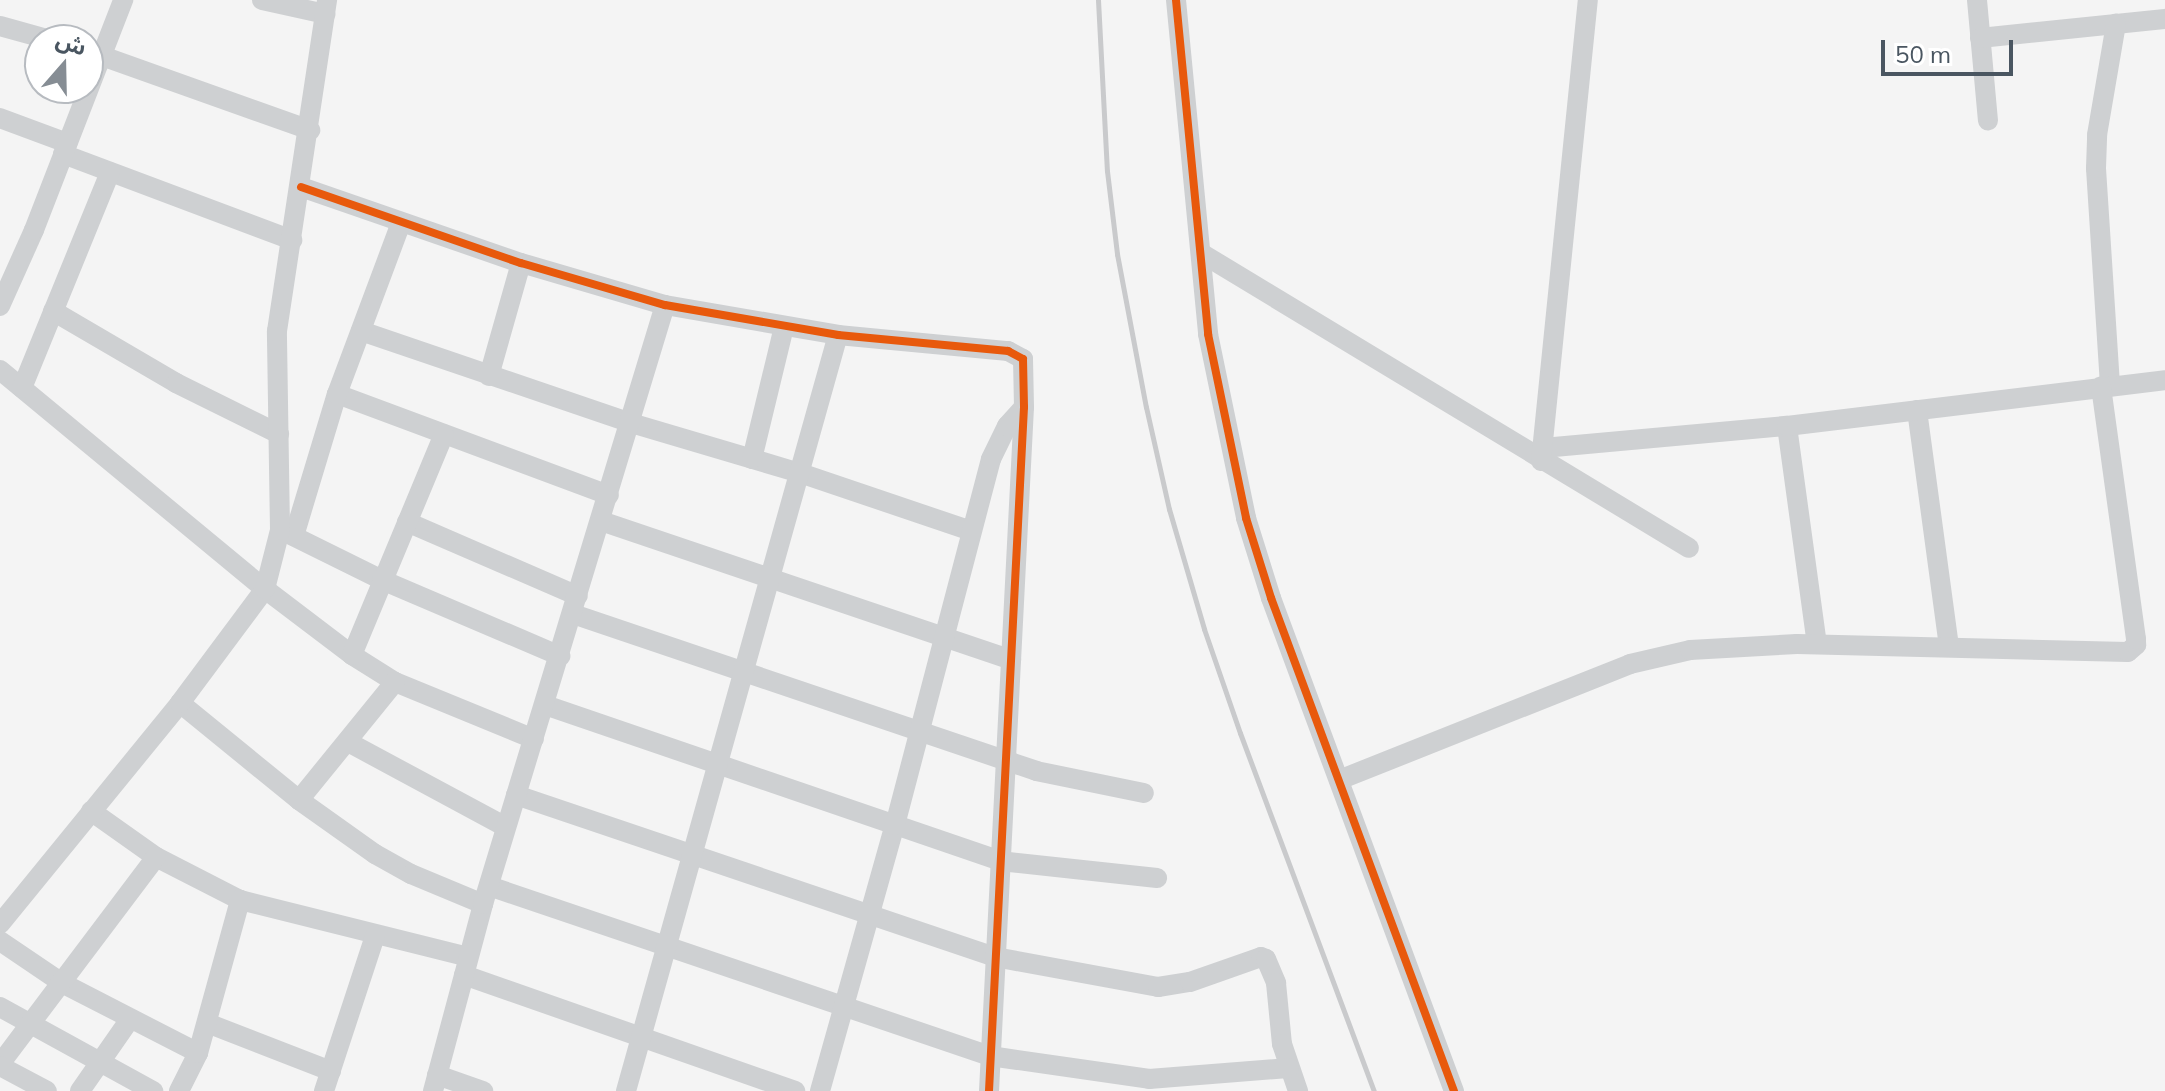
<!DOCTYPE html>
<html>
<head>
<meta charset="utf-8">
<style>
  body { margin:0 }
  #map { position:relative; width:2165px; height:1091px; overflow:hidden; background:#f4f4f4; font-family:Mulish,"Noto Sans Arabic",sans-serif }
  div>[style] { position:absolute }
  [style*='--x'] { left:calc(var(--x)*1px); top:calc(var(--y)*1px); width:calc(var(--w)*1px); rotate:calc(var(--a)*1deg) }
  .street>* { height:20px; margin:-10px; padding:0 10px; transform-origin:10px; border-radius:10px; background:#ced0d2 }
  .rail>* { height:5px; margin:-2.5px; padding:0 2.5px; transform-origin:2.5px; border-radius:2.5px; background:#c9cacc }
  .cycleway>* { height:8px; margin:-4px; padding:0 4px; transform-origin:4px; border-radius:4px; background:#e8590c }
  span { translate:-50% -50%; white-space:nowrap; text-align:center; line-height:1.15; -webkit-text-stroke:7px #fff; paint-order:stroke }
  .north { position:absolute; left:24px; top:24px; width:80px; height:80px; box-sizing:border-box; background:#fff; border:2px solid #b7bbc0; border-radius:50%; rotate:20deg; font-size:22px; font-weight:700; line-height:32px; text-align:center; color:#4a5661 }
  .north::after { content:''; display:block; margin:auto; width:28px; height:36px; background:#868d94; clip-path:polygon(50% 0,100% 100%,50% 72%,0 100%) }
  .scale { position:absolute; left:1881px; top:40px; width:132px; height:36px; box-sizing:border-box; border:4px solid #4a5661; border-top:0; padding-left:10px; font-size:24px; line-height:28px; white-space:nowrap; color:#4a5661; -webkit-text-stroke:6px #fff; paint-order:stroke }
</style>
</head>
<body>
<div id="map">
  <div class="street">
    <div style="--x:262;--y:0;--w:65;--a:12.5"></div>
    <div style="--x:1176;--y:0;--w:336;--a:84.5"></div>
    <div style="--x:1208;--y:334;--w:188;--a:78.3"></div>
    <div style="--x:1246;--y:518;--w:84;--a:72.6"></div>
    <div style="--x:1271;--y:598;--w:526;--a:69.64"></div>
    <div style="--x:1977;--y:0;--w:121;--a:84.8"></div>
    <div style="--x:0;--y:26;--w:52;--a:15.6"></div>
    <div style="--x:1980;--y:38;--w:186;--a:-5.9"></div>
    <div style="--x:88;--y:51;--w:236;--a:19.6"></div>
    <div style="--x:0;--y:118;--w:72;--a:20.5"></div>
    <div style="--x:63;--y:154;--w:245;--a:20.6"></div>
    <div style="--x:301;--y:187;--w:233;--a:19.1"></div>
    <div style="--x:521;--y:263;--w:150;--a:16.3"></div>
    <div style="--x:665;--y:305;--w:176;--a:9.8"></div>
    <div style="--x:838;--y:335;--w:171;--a:5.4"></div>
    <div style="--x:1008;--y:351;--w:17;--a:28"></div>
    <div style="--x:1023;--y:359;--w:48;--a:88.8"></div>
    <div style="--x:1024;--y:407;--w:685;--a:92.93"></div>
    <div style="--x:1201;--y:253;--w:570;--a:31.15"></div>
    <div style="--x:0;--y:306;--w:83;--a:-65.9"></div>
    <div style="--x:34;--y:230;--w:247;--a:-68.8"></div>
    <div style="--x:53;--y:311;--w:143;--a:30.3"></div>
    <div style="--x:176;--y:383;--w:115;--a:26.3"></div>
    <div style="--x:361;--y:331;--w:285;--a:18.8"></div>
    <div style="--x:631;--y:423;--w:176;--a:16.5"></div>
    <div style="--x:800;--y:473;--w:181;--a:18.7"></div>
    <div style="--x:0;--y:370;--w:344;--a:39.6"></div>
    <div style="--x:265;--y:589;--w:109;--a:37.2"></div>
    <div style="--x:352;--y:655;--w:51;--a:32.1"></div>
    <div style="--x:395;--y:682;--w:150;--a:22.3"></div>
    <div style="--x:489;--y:376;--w:117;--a:-74.2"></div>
    <div style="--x:2110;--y:385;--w:217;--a:-93.7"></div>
    <div style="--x:2096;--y:168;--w:33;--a:-88"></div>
    <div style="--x:2097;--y:135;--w:113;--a:-80.3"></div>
    <div style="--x:22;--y:388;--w:233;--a:-67.8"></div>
    <div style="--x:337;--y:394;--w:290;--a:20.4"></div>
    <div style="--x:1917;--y:410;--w:239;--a:82.3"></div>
    <div style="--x:1787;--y:426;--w:220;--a:82.2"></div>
    <div style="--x:1543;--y:448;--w:245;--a:-5.2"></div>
    <div style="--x:1787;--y:426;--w:381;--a:-6.9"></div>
    <div style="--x:752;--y:459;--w:136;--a:-76.4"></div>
    <div style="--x:1541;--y:461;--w:463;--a:-84.2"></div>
    <div style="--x:601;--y:521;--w:433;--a:18.7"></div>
    <div style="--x:407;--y:522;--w:186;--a:23.4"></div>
    <div style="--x:283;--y:531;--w:110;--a:26.3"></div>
    <div style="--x:382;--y:580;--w:194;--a:23.1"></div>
    <div style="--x:294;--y:536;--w:148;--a:-73.2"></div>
    <div style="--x:337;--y:394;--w:183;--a:-69.5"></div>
    <div style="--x:573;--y:614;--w:489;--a:18.7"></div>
    <div style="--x:1036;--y:771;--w:110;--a:11.5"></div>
    <div style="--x:352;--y:655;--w:239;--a:-67.4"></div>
    <div style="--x:180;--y:703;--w:154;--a:39.2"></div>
    <div style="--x:299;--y:800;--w:93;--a:35.4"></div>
    <div style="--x:375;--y:854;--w:41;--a:29.1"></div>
    <div style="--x:411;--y:874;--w:78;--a:22.6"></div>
    <div style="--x:545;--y:705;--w:481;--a:18.9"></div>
    <div style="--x:1000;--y:861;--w:158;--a:6.2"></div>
    <div style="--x:348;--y:742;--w:179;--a:28.3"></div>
    <div style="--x:1339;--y:780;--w:313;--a:-21.7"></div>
    <div style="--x:1630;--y:664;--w:62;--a:-13.1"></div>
    <div style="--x:1690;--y:650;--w:107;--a:-3.2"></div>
    <div style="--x:1797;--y:644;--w:331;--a:1.4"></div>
    <div style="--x:2128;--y:652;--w:11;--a:-41"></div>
    <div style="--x:2136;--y:645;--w:6;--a:-90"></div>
    <div style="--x:2136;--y:639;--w:255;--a:-97.9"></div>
    <div style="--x:516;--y:795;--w:506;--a:18.69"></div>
    <div style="--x:995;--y:957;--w:166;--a:10.4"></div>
    <div style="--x:1158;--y:987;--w:32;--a:-9"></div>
    <div style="--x:1190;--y:982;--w:75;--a:-19.4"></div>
    <div style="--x:1261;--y:957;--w:5;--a:22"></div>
    <div style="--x:1266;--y:959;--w:26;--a:67"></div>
    <div style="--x:1276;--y:983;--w:61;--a:84.4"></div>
    <div style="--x:1282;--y:1044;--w:50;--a:71.2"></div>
    <div style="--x:299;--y:800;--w:152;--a:-50.9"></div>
    <div style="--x:91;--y:811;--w:80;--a:35.3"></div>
    <div style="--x:156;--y:857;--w:94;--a:27.1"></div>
    <div style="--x:240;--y:900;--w:235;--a:14"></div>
    <div style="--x:489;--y:886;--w:529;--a:18.74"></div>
    <div style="--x:990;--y:1056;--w:161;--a:8.2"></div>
    <div style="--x:1149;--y:1079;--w:140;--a:-4.5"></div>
    <div style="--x:0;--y:924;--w:285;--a:-50.8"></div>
    <div style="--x:180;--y:703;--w:142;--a:-53.3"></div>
    <div style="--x:265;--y:589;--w:61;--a:-75.7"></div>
    <div style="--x:280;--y:530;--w:199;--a:-90.9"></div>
    <div style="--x:277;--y:331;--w:335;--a:-81.4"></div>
    <div style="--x:0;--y:941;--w:75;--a:34.1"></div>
    <div style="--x:62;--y:983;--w:153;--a:27.2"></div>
    <div style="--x:464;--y:975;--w:351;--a:19.3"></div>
    <div style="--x:0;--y:1007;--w:175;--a:28.8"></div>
    <div style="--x:207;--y:1023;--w:133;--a:21.2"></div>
    <div style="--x:0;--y:1064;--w:259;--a:-53"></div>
    <div style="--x:0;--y:1066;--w:53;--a:28"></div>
    <div style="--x:437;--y:1075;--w:49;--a:19.2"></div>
    <div style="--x:80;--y:1091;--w:88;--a:-55.2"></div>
    <div style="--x:179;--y:1091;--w:42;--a:-63.4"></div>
    <div style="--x:198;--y:1053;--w:159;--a:-74.6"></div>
    <div style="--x:324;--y:1091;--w:163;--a:-71.8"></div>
    <div style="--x:433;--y:1091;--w:194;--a:-75"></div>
    <div style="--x:483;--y:904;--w:626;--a:-73.1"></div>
    <div style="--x:626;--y:1091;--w:785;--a:-74.34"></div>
    <div style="--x:820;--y:1091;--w:276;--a:-74.3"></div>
    <div style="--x:895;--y:825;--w:378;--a:-75.3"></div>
    <div style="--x:991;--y:459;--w:37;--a:-64"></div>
    <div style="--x:1007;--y:426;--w:25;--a:-48"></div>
  </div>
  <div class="rail">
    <div style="--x:1098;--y:0;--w:171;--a:87"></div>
    <div style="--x:1107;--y:171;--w:84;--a:83.1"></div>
    <div style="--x:1117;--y:254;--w:156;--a:79.3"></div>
    <div style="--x:1146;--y:407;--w:105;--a:77.3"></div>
    <div style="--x:1169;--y:509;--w:125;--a:73.7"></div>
    <div style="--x:1204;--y:629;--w:110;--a:70.9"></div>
    <div style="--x:1240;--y:733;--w:382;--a:69.5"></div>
  </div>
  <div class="cycleway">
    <div style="--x:1176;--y:0;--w:336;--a:84.5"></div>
    <div style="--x:1208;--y:334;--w:188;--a:78.3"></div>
    <div style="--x:1246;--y:518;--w:84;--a:72.6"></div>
    <div style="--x:1271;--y:598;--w:526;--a:69.64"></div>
    <div style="--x:301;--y:187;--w:233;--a:19.1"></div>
    <div style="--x:521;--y:263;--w:150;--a:16.3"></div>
    <div style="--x:665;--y:305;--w:176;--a:9.8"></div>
    <div style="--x:838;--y:335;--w:171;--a:5.4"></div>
    <div style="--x:1008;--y:351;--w:17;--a:28"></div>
    <div style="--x:1023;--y:359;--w:48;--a:88.8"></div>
    <div style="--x:1024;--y:407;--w:685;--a:92.93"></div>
  </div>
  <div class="north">ش</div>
  <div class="scale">50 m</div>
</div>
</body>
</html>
